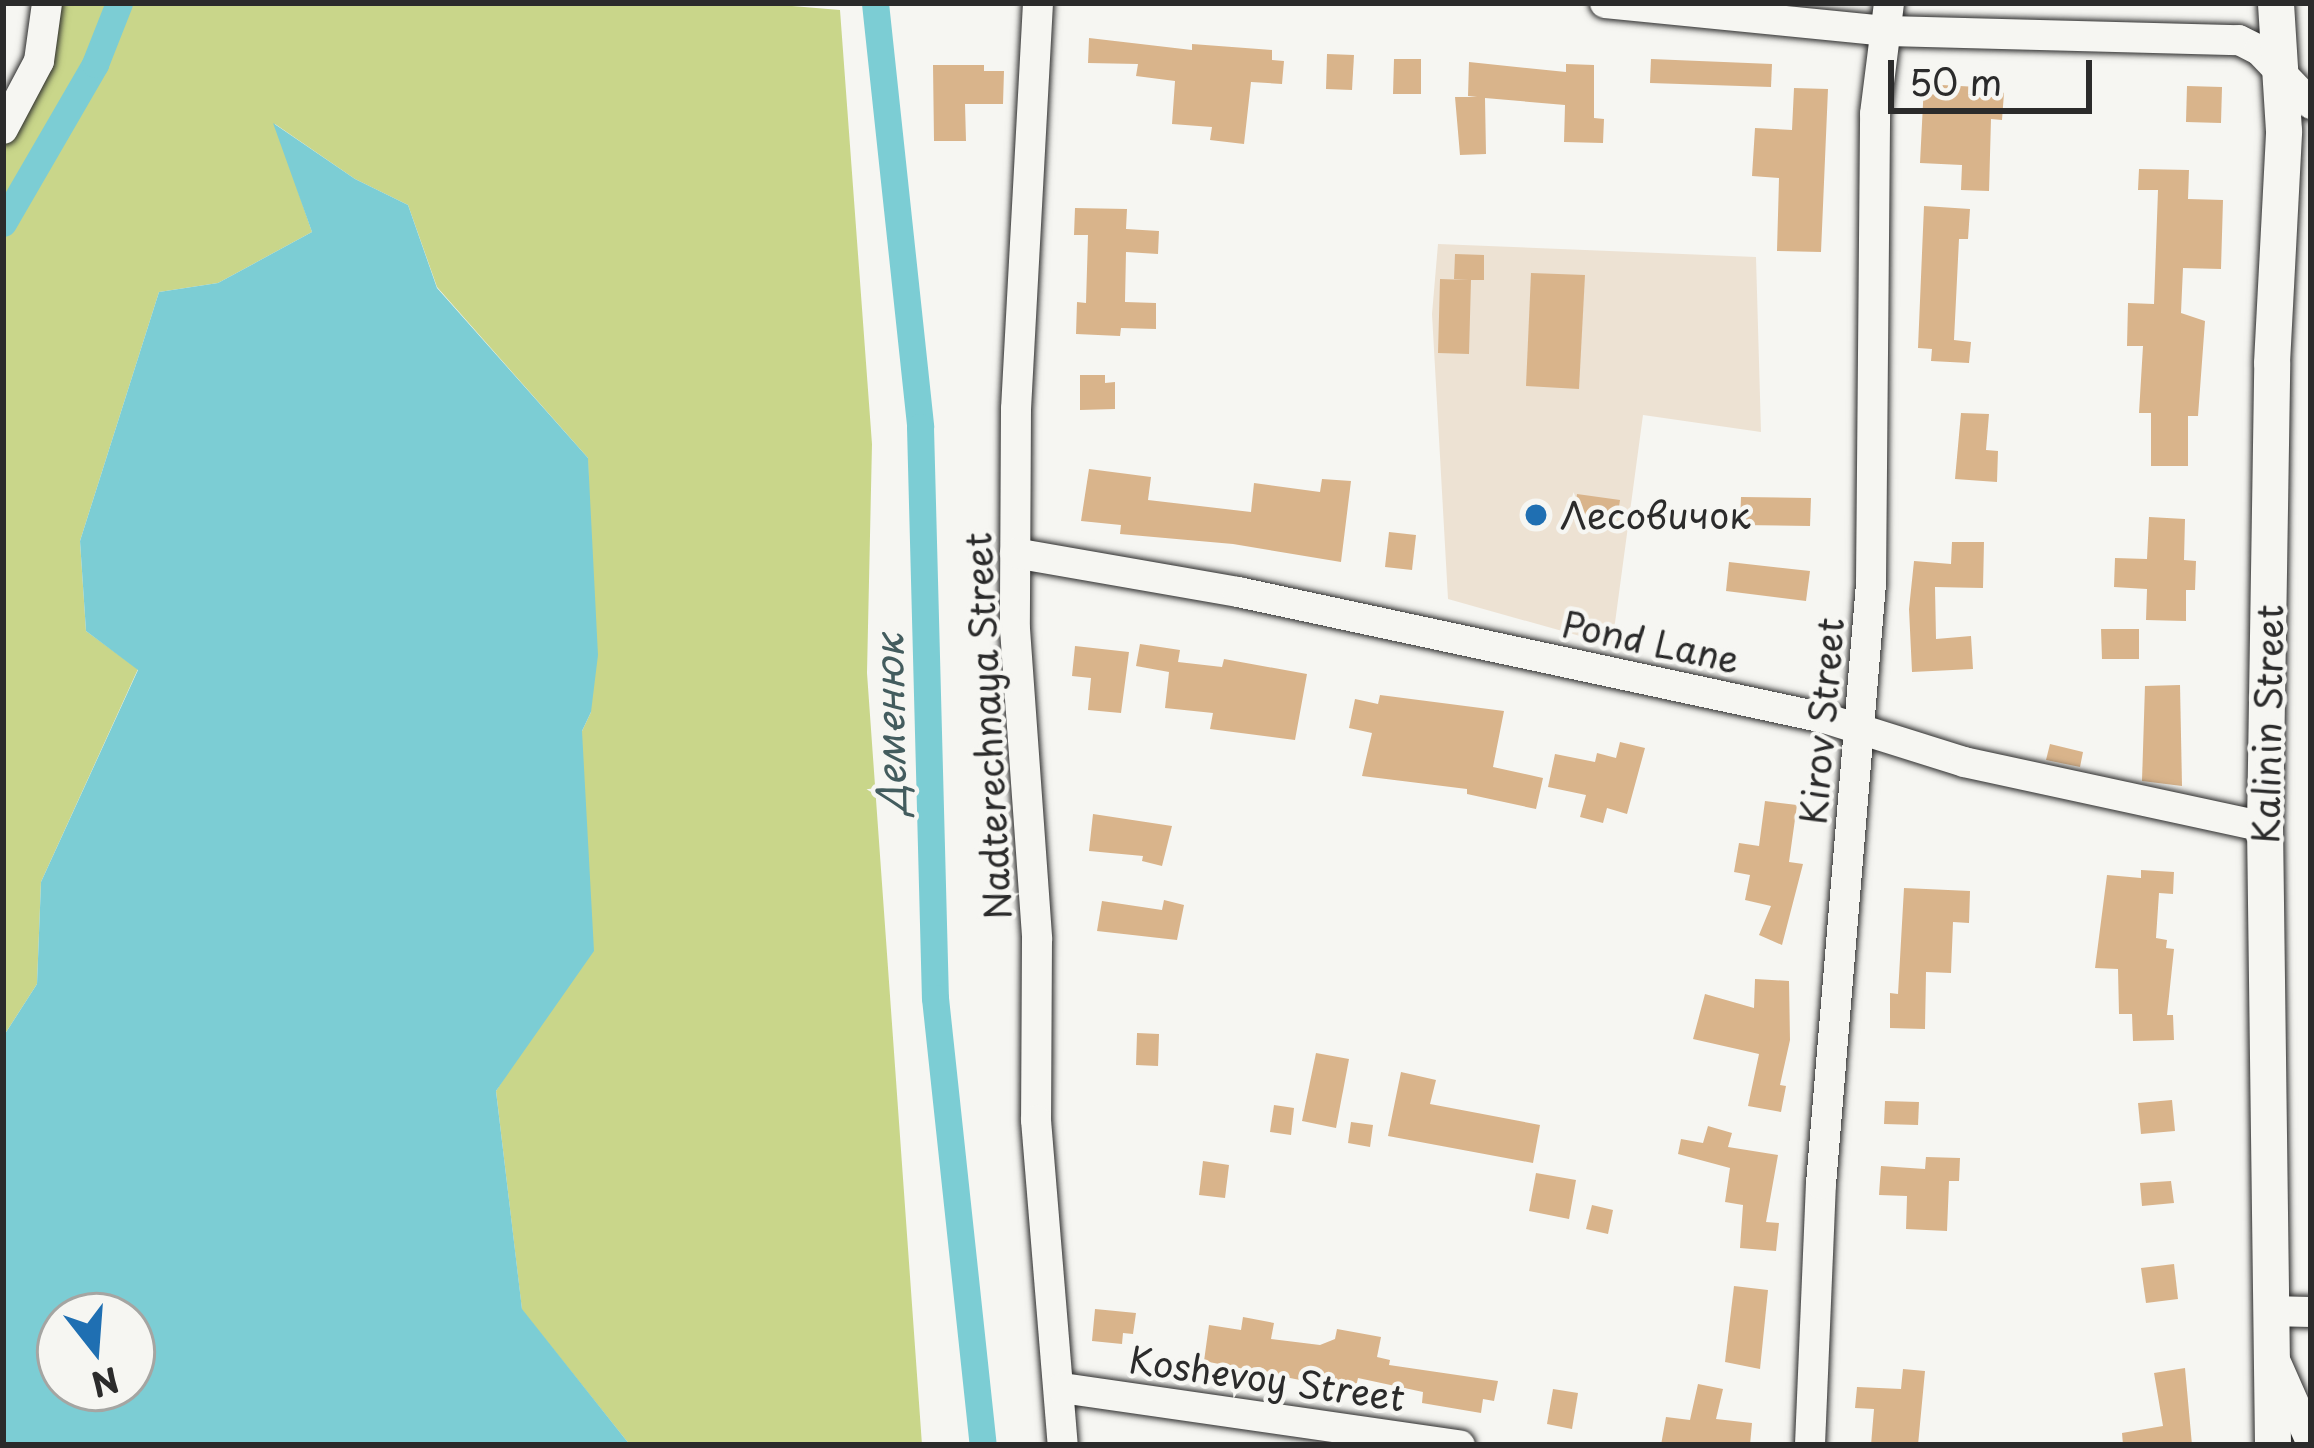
<!DOCTYPE html>
<html>
<head>
<meta charset="utf-8">
<style>
  body { margin:0 }
  #map { position:relative; width:2314px; height:1448px; overflow:hidden; background:#f6f6f2; font-family:"Playpen Sans",sans-serif }
  div>[style] { position:absolute }
  [style*='--x'] { left:calc(var(--x)*1px); top:calc(var(--y)*1px); width:calc(var(--w)*1px); rotate:calc(var(--a)*1deg) }
  .built>* { inset:0; background:#ede2d3 }
  .green>* { inset:0; background:#c9d68a }
  .water>* { inset:0; background:#7ccdd4 }
  .canal>* { height:27px; margin:-13.5px; padding:0 13.5px; transform-origin:13.5px; border-radius:13.5px; background:#7ccdd4 }
  .building>* { inset:0; background:#d9b48b }
  .roads { filter:drop-shadow(0 0 3px #2b2b2b) drop-shadow(0 0 3px #2b2b2b) }
  .minor>* { height:30px; margin:-15px; padding:0 15px; transform-origin:15px; border-radius:15px; background:#f6f6f2 }
  .tertiary>* { height:36px; margin:-18px; padding:0 18px; transform-origin:18px; border-radius:18px; background:#f6f6f2 }
  .dots>* { width:33px; height:33px; translate:-50% -50%; box-sizing:border-box; border:6px solid #f6f6f2; border-radius:50% }
  span { translate:-50% -50%; white-space:nowrap; text-align:center; line-height:1.15; -webkit-text-stroke:9px #f6f6f2; paint-order:stroke }
  .poi-label { font-size:36px; color:#2b2b2b }
  .left { translate:0 -50%; text-align:left }
  .street-label { font-size:36px; color:#2b2b2b }
  .water-label { font-size:39px; color:#435c5e; font-style:italic }
  .frame { position:absolute; inset:0; border:6px solid #2b2b2b; pointer-events:none }
  .north { position:absolute; left:36px; top:1292px; width:120px; height:120px; box-sizing:border-box; background:#f6f6f2; border:3px solid #a5a5a2; border-radius:50%; rotate:163deg; font-size:33px; font-weight:700; line-height:48px; text-align:center; color:#2b2b2b }
  .north::after { content:''; display:block; margin:auto; width:42px; height:54px; background:#1f6fb2; clip-path:polygon(50% 0,100% 100%,50% 72%,0 100%) }
  .scale { position:absolute; left:1888px; top:60px; width:204px; height:54px; box-sizing:border-box; border:6px solid #2b2b2b; border-top:0; padding-left:15px; font-size:36px; line-height:42px; white-space:nowrap; color:#2b2b2b; -webkit-text-stroke:9px #f6f6f2; paint-order:stroke }
</style>
</head>
<body>
<div id="map">
  <div class="built">
    <div style="clip-path:polygon(1438px 244px,1756px 257px,1761px 432px,1643px 415px,1612px 645px,1448px 599px,1432px 314px)"></div>
  </div>
  <div class="green">
    <div style="clip-path:polygon(47px 3px,119px 3px,112px 24px,131px 3px,755px 3px,840px 10px,872px 444px,867px 673px,922px 1445px,630px 1445px,522px 1310px,496px 1091px,538px 1025px,582px 731px,591px 712px,588px 458px,437px 287px,408px 205px,355px 179px,275px 124px,312px 232px,218px 283px,159px 292px,80px 541px,86px 631px,138px 669px,41px 882px,37px 984px,3px 1037px,3px 129px)"></div>
  </div>
  <div class="water">
    <div style="clip-path:polygon(evenodd,273px 123px,355px 179px,408px 205px,437px 288px,588px 458px,598px 655px,591px 712px,582px 731px,594px 951px,496px 1091px,522px 1309px,630px 1445px,3px 1445px,3px 1037px,37px 984px,41px 882px,138px 670px,86px 631px,80px 541px,159px 292px,218px 283px,312px 232px,273px 123px,60px 1316px,132px 1316px,132px 1388px,60px 1388px,60px 1316px)"></div>
  </div>
  <div class="canal">
    <div style="--x:875;--y:3;--w:426;--a:83.9"></div>
    <div style="--x:920;--y:427;--w:571;--a:88.5"></div>
    <div style="--x:935;--y:998;--w:450;--a:83.9"></div>
    <div style="--x:3;--y:223;--w:184;--a:-59.9"></div>
    <div style="--x:95;--y:64;--w:66;--a:-68.5"></div>
  </div>
  <div class="building">
    <div style="clip-path:polygon(1089px 38px,1192px 50px,1192px 44px,1272px 50px,1272px 60px,1284px 61px,1282px 84px,1251px 82px,1244px 144px,1210px 140px,1212px 127px,1172px 124px,1175px 81px,1136px 76px,1138px 64px,1088px 63px)"></div>
    <div style="clip-path:polygon(1327px 54px,1354px 55px,1352px 90px,1326px 89px)"></div>
    <div style="clip-path:polygon(1394px 59px,1421px 59px,1421px 94px,1393px 94px)"></div>
    <div style="clip-path:polygon(1651px 59px,1772px 64px,1771px 87px,1650px 83px)"></div>
    <div style="clip-path:polygon(1469px 62px,1566px 72px,1566px 64px,1594px 65px,1594px 118px,1604px 119px,1603px 143px,1564px 142px,1565px 105px,1485px 98px,1486px 154px,1460px 155px,1455px 97px,1477px 97px,1468px 96px)"></div>
    <div style="clip-path:polygon(933px 65px,984px 65px,984px 71px,1004px 71px,1003px 104px,965px 104px,966px 141px,934px 141px)"></div>
    <div style="clip-path:polygon(1924px 84px,1996px 88px,2004px 93px,2002px 120px,1991px 119px,1989px 191px,1961px 190px,1962px 165px,1920px 163px)"></div>
    <div style="clip-path:polygon(2187px 86px,2222px 87px,2221px 123px,2186px 122px)"></div>
    <div style="clip-path:polygon(1794px 88px,1828px 89px,1821px 252px,1777px 251px,1779px 178px,1752px 176px,1755px 128px,1792px 130px)"></div>
    <div style="clip-path:polygon(2139px 169px,2189px 170px,2188px 199px,2223px 200px,2221px 269px,2183px 268px,2181px 313px,2205px 321px,2198px 416px,2188px 416px,2188px 466px,2151px 466px,2151px 413px,2139px 413px,2143px 346px,2127px 346px,2128px 303px,2154px 304px,2158px 190px,2138px 190px)"></div>
    <div style="clip-path:polygon(1924px 206px,1970px 209px,1968px 239px,1959px 239px,1954px 340px,1971px 342px,1969px 363px,1931px 361px,1932px 349px,1918px 348px)"></div>
    <div style="clip-path:polygon(1075px 208px,1127px 209px,1126px 229px,1159px 231px,1158px 254px,1126px 252px,1125px 302px,1156px 303px,1156px 329px,1121px 328px,1120px 336px,1076px 334px,1077px 302px,1086px 303px,1088px 235px,1074px 235px)"></div>
    <div style="clip-path:polygon(1455px 254px,1484px 255px,1484px 280px,1471px 280px,1469px 354px,1438px 353px,1440px 279px,1469px 280px,1454px 279px)"></div>
    <div style="clip-path:polygon(1531px 273px,1585px 275px,1579px 389px,1526px 386px)"></div>
    <div style="clip-path:polygon(1080px 375px,1105px 375px,1105px 383px,1115px 382px,1115px 409px,1080px 410px)"></div>
    <div style="clip-path:polygon(1961px 413px,1989px 414px,1986px 450px,1998px 451px,1997px 482px,1955px 479px)"></div>
    <div style="clip-path:polygon(1089px 469px,1151px 477px,1148px 500px,1251px 512px,1254px 483px,1320px 492px,1322px 479px,1351px 481px,1341px 562px,1233px 544px,1120px 534px,1121px 525px,1081px 521px)"></div>
    <div style="clip-path:polygon(1577px 494px,1620px 500px,1616px 526px,1573px 520px)"></div>
    <div style="clip-path:polygon(1741px 497px,1811px 498px,1810px 526px,1740px 525px)"></div>
    <div style="clip-path:polygon(2149px 517px,2185px 519px,2184px 560px,2196px 561px,2195px 590px,2186px 590px,2186px 621px,2146px 620px,2147px 589px,2114px 587px,2115px 558px,2147px 559px)"></div>
    <div style="clip-path:polygon(1389px 532px,1416px 535px,1412px 570px,1385px 567px)"></div>
    <div style="clip-path:polygon(1952px 542px,1984px 542px,1983px 588px,1935px 587px,1936px 639px,1971px 636px,1973px 669px,1912px 672px,1909px 609px,1914px 561px,1951px 564px)"></div>
    <div style="clip-path:polygon(1729px 562px,1810px 571px,1806px 601px,1726px 591px)"></div>
    <div style="clip-path:polygon(2101px 629px,2139px 629px,2139px 659px,2102px 659px)"></div>
    <div style="clip-path:polygon(1140px 644px,1180px 650px,1178px 662px,1222px 667px,1224px 659px,1307px 674px,1295px 740px,1210px 729px,1213px 713px,1165px 708px,1169px 672px,1136px 666px)"></div>
    <div style="clip-path:polygon(1075px 646px,1129px 652px,1121px 713px,1088px 710px,1091px 678px,1072px 676px)"></div>
    <div style="clip-path:polygon(2180px 685px,2182px 786px,2142px 781px,2145px 686px)"></div>
    <div style="clip-path:polygon(1380px 695px,1504px 711px,1493px 767px,1543px 778px,1536px 809px,1467px 794px,1467px 789px,1362px 776px,1372px 733px,1349px 728px,1355px 699px,1378px 704px)"></div>
    <div style="clip-path:polygon(1620px 742px,1645px 748px,1627px 814px,1607px 808px,1603px 823px,1580px 817px,1586px 795px,1548px 787px,1555px 754px,1595px 762px,1597px 753px,1616px 758px)"></div>
    <div style="clip-path:polygon(2050px 744px,2083px 752px,2080px 767px,2046px 760px)"></div>
    <div style="clip-path:polygon(1765px 801px,1797px 805px,1789px 862px,1803px 864px,1782px 945px,1759px 935px,1771px 906px,1745px 900px,1750px 875px,1734px 872px,1739px 843px,1759px 846px)"></div>
    <div style="clip-path:polygon(1093px 814px,1172px 826px,1162px 866px,1142px 861px,1143px 856px,1089px 851px)"></div>
    <div style="clip-path:polygon(2141px 870px,2174px 872px,2173px 894px,2159px 893px,2156px 938px,2167px 940px,2166px 948px,2174px 949px,2167px 1015px,2173px 1015px,2174px 1040px,2133px 1041px,2132px 1014px,2119px 1014px,2118px 969px,2095px 968px,2107px 875px,2141px 878px)"></div>
    <div style="clip-path:polygon(1904px 888px,1970px 891px,1969px 923px,1953px 922px,1951px 973px,1926px 972px,1925px 1029px,1890px 1028px,1890px 993px,1898px 994px)"></div>
    <div style="clip-path:polygon(1164px 900px,1184px 905px,1177px 940px,1097px 931px,1102px 901px,1162px 910px)"></div>
    <div style="clip-path:polygon(1755px 979px,1789px 981px,1790px 1040px,1780px 1085px,1786px 1086px,1781px 1112px,1748px 1106px,1759px 1054px,1693px 1039px,1705px 994px,1754px 1008px)"></div>
    <div style="clip-path:polygon(1137px 1033px,1159px 1034px,1158px 1066px,1136px 1065px)"></div>
    <div style="clip-path:polygon(1316px 1053px,1349px 1059px,1336px 1128px,1302px 1121px)"></div>
    <div style="clip-path:polygon(1401px 1072px,1436px 1080px,1430px 1104px,1540px 1125px,1533px 1163px,1388px 1136px)"></div>
    <div style="clip-path:polygon(2172px 1100px,2175px 1131px,2141px 1134px,2138px 1103px)"></div>
    <div style="clip-path:polygon(1885px 1101px,1919px 1102px,1918px 1125px,1884px 1124px)"></div>
    <div style="clip-path:polygon(1274px 1105px,1294px 1108px,1291px 1135px,1270px 1132px)"></div>
    <div style="clip-path:polygon(1351px 1122px,1373px 1125px,1370px 1147px,1348px 1143px)"></div>
    <div style="clip-path:polygon(1708px 1126px,1732px 1133px,1728px 1147px,1778px 1155px,1766px 1222px,1779px 1223px,1776px 1251px,1740px 1248px,1743px 1205px,1725px 1202px,1730px 1168px,1678px 1154px,1681px 1139px,1703px 1143px)"></div>
    <div style="clip-path:polygon(1926px 1157px,1960px 1158px,1959px 1181px,1949px 1181px,1947px 1231px,1906px 1229px,1907px 1196px,1879px 1195px,1881px 1166px,1925px 1169px)"></div>
    <div style="clip-path:polygon(1203px 1161px,1229px 1165px,1225px 1198px,1199px 1195px)"></div>
    <div style="clip-path:polygon(1536px 1173px,1576px 1180px,1569px 1219px,1529px 1211px)"></div>
    <div style="clip-path:polygon(2171px 1181px,2174px 1203px,2142px 1206px,2140px 1183px)"></div>
    <div style="clip-path:polygon(1592px 1205px,1613px 1210px,1608px 1234px,1586px 1229px)"></div>
    <div style="clip-path:polygon(2174px 1264px,2178px 1299px,2146px 1303px,2141px 1268px)"></div>
    <div style="clip-path:polygon(1734px 1286px,1768px 1290px,1760px 1369px,1725px 1362px)"></div>
    <div style="clip-path:polygon(1095px 1309px,1136px 1313px,1133px 1334px,1123px 1333px,1122px 1344px,1092px 1341px)"></div>
    <div style="clip-path:polygon(1243px 1317px,1274px 1323px,1271px 1339px,1320px 1345px,1335px 1339px,1337px 1329px,1381px 1337px,1377px 1357px,1390px 1360px,1389px 1365px,1498px 1381px,1494px 1401px,1483px 1399px,1481px 1413px,1422px 1403px,1423px 1392px,1358px 1378px,1355px 1391px,1204px 1361px,1209px 1325px,1241px 1330px)"></div>
    <div style="clip-path:polygon(2185px 1368px,2192px 1445px,2123px 1445px,2122px 1433px,2163px 1426px,2154px 1373px)"></div>
    <div style="clip-path:polygon(1903px 1369px,1925px 1371px,1918px 1445px,1871px 1445px,1874px 1409px,1855px 1408px,1857px 1387px,1901px 1389px)"></div>
    <div style="clip-path:polygon(1698px 1384px,1723px 1389px,1716px 1419px,1752px 1423px,1750px 1445px,1661px 1445px,1666px 1417px,1690px 1420px)"></div>
    <div style="clip-path:polygon(1553px 1389px,1578px 1393px,1572px 1429px,1547px 1424px)"></div>
  </div>
  <div class="roads">
    <div class="minor">
      <div style="--x:1038;--y:3;--w:407;--a:93.1"></div>
      <div style="--x:1016;--y:409;--w:220;--a:90.3"></div>
      <div style="--x:1015;--y:629;--w:311;--a:85.9"></div>
      <div style="--x:1037;--y:939;--w:181;--a:90.3"></div>
      <div style="--x:1036;--y:1120;--w:326;--a:85.3"></div>
      <div style="--x:1605;--y:3;--w:284;--a:5.7"></div>
      <div style="--x:1888;--y:31;--w:351;--a:1.5"></div>
      <div style="--x:2239;--y:40;--w:22;--a:27"></div>
      <div style="--x:2259;--y:50;--w:75;--a:46.1"></div>
      <div style="--x:3;--y:129;--w:77;--a:-62.1"></div>
      <div style="--x:39;--y:61;--w:59;--a:-82.1"></div>
      <div style="--x:1015;--y:553;--w:226;--a:9.9"></div>
      <div style="--x:1238;--y:592;--w:599;--a:12.13"></div>
      <div style="--x:1824;--y:718;--w:147;--a:17.4"></div>
      <div style="--x:1964;--y:762;--w:308;--a:12.2"></div>
      <div style="--x:2269;--y:1311;--w:42;--a:1.4"></div>
      <div style="--x:2274;--y:1358;--w:92;--a:66.2"></div>
      <div style="--x:1062;--y:1388;--w:402;--a:8.2"></div>
      <div style="--x:1810;--y:1445;--w:261;--a:-87.6"></div>
      <div style="--x:1821;--y:1184;--w:603;--a:-85.24"></div>
      <div style="--x:1871;--y:583;--w:469;--a:-89.5"></div>
      <div style="--x:1875;--y:114;--w:112;--a:-82.8"></div>
    </div>
    <div class="tertiary">
      <div style="--x:2273;--y:1445;--w:618;--a:-90.74"></div>
      <div style="--x:2265;--y:827;--w:464;--a:-89.1"></div>
      <div style="--x:2272;--y:363;--w:232;--a:-87"></div>
      <div style="--x:2284;--y:131;--w:128;--a:-93.6"></div>
    </div>
  </div>
  <div class="dots">
    <div style="left:1536px;top:515px;background:#1f6fb2"></div>
  </div>
  <div class="poi-label">
    <span class="left" style="left:1560px;top:515px">Лесовичок</span>
  </div>
  <div class="street-label">
    <span style="left:1651px;top:641px;rotate:12deg">Pond Lane</span>
    <span style="left:1821px;top:721px;rotate:-85deg">Kirov Street</span>
    <span style="left:2267px;top:724px;rotate:-89deg">Kalinin Street</span>
    <span style="left:987px;top:726px;rotate:-93deg">Nadterechnaya Street</span>
    <span style="left:1267px;top:1378px;rotate:8deg">Koshevoy Street</span>
  </div>
  <div class="water-label">
    <span style="left:889px;top:725px;rotate:-91deg">Деменюк</span>
  </div>
  <div class="frame"></div>
  <div class="north">N</div>
  <div class="scale">50 m</div>
</div>
</body>
</html>
